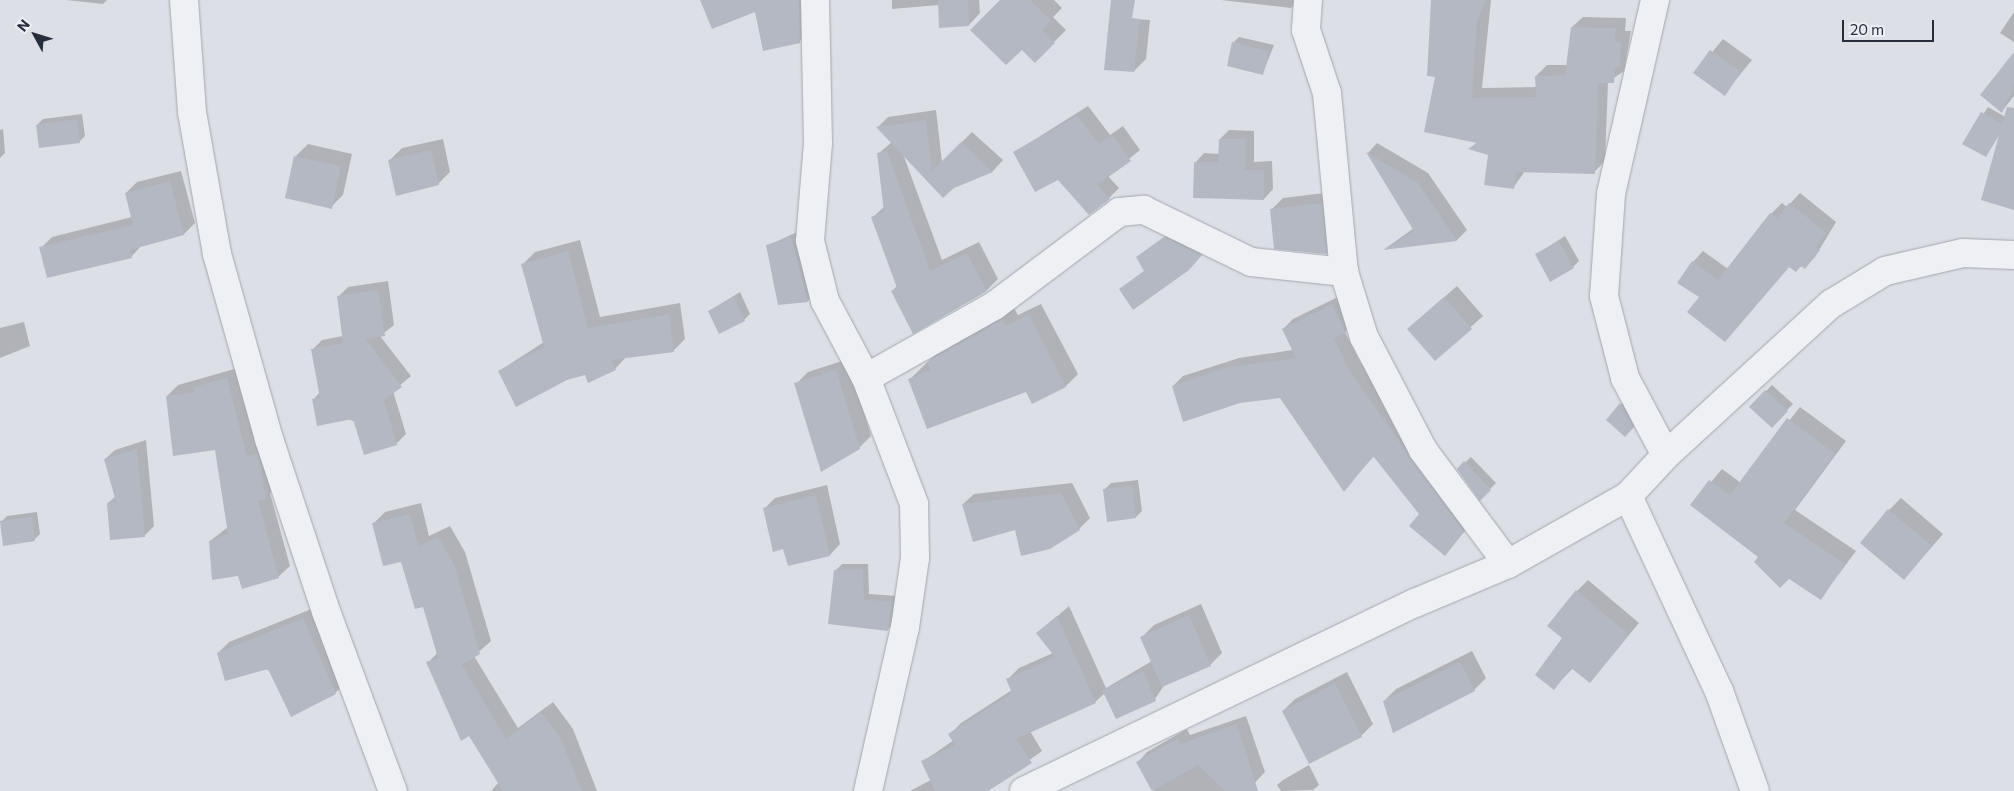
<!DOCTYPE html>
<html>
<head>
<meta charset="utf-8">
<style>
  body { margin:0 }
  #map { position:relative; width:2014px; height:791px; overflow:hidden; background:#dcdfe5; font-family:Commissioner,sans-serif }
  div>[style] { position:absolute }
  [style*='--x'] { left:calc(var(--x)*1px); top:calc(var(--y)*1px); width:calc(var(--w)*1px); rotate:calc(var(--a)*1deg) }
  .shadow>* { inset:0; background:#0003 }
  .building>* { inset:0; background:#b4b8c2 }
  .roads { filter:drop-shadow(0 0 1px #a2a6af) drop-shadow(0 0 1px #a2a6af) }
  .street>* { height:28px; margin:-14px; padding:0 14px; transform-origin:14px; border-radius:14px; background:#eff0f4 }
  span { translate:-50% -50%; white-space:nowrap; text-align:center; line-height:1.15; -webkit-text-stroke:4px #ebeef3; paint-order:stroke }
  .north { position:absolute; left:10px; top:10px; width:50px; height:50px; -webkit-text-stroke:4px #ebeef3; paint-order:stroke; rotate:309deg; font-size:14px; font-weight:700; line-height:20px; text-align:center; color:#272d3b }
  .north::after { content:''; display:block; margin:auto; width:18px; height:22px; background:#272d3b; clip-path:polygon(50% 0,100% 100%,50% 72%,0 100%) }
  .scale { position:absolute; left:1842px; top:20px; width:92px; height:22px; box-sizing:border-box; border:2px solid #272d3b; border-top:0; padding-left:6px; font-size:15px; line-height:18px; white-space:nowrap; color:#272d3b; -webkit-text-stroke:4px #ebeef3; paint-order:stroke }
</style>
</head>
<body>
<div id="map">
  <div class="shadow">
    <div style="clip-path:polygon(66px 0,107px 0,103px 4px)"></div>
    <div style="clip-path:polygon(701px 0,810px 0,811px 30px,800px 41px,756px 10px)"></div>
    <div style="clip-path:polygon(892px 0,979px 0,980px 13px,969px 25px,939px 5px,892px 9px)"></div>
    <div style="clip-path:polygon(1002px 0,1054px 0,1062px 8px,1053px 17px,1066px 30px,1035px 61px)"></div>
    <div style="clip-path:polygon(1221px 0,1299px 0,1291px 8px)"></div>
    <div style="clip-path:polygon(1459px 0,1491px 0,1482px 88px,1537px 87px,1536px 76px,1547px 65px,1567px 65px,1572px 27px,1583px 17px,1626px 18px,1625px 31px,1631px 31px,1624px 71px,1608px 82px,1605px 161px,1594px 172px,1525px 171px,1513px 188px,1489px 154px,1471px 148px,1477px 142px,1436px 76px,1427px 75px)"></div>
    <div style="clip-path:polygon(2014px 12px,2014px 42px,2000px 33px)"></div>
    <div style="clip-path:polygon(1121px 18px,1150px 20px,1146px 59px,1134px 71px)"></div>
    <div style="clip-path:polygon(1239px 37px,1274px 45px,1263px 73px,1233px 43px)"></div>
    <div style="clip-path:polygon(1723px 39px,1752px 60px,1724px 94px,1695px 73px)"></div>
    <div style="clip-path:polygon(2014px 54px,2014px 96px,2002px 111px)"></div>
    <div style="clip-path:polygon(1088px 106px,1110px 135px,1123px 126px,1140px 150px,1108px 176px,1119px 188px,1109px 198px,1058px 179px,1015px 152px)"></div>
    <div style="clip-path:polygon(1988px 107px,2009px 119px,1986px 156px,1964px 144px)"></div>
    <div style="clip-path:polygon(936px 110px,942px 162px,972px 132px,1003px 160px,993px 171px,953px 186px,903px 154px,942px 260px,979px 242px,998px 279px,987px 290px,892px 291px,897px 286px,873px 217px,885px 206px,878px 154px,892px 142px,878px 127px,888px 117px)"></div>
    <div style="clip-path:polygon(82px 114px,85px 136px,79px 142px,37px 125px,43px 119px)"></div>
    <div style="clip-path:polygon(3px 129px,5px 153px,0 158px,0 130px)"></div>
    <div style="clip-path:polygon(1229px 130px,1254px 131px,1254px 162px,1272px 161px,1273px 189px,1264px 199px,1195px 163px,1204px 153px,1220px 154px,1220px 139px)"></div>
    <div style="clip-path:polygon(443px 139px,450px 172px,438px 184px,390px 160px,402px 148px)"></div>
    <div style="clip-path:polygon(1377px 143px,1428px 173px,1467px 230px,1457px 240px,1386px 248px,1414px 228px,1368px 153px)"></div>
    <div style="clip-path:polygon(308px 144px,352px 154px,343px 195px,331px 207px,296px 156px)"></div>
    <div style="clip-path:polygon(181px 171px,195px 223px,184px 234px,142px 245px,131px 257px,41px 248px,52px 237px,132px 217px,126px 193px,137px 182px)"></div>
    <div style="clip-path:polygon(1333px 192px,1338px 241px,1326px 253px,1271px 210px,1283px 198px)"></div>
    <div style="clip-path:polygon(1800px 193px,1836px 222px,1815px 257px,1805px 267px,1790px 266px,1725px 341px,1701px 296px,1693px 262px,1703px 251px,1728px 269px,1771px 214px,1782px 203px,1787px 207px)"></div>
    <div style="clip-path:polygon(797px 232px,813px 295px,808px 301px,767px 246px)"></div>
    <div style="clip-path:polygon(1171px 232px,1206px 249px,1195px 262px,1145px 270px,1144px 252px)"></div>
    <div style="clip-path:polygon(1565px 236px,1579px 261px,1573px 267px,1537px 254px)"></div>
    <div style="clip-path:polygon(580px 240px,600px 317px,680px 303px,685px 339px,673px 351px,626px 357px,615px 369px,585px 373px,499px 371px,544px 342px,523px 264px,535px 252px)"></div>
    <div style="clip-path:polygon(388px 281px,394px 325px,380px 336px,411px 376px,393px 391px,406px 434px,396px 444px,313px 400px,320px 392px,312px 350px,322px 340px,343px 336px,338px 297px,348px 287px)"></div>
    <div style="clip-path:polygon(1457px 286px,1483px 316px,1435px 359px,1408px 329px)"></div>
    <div style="clip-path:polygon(740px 292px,750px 314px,744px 320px,709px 311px)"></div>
    <div style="clip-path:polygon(1342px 295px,1355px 322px,1345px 332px,1360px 362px,1474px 521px,1444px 554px,1421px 515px,1374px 456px,1344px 490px,1281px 396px,1173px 386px,1183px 376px,1239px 358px,1293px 350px,1283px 329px,1293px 319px)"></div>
    <div style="clip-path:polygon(1041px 304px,1078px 374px,1066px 386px,1027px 390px,909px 380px,940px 350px,1014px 308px,1018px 315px)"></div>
    <div style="clip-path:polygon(24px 322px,30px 346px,0 358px,0 328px)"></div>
    <div style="clip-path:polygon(848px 359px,871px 436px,859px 448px,796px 384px,808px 372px)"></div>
    <div style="clip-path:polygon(238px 368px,277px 487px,270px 493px,290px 566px,278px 577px,239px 574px,210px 541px,228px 527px,216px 449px,167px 396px,178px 385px)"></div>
    <div style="clip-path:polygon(1772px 385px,1793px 404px,1772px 426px,1751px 407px)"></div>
    <div style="clip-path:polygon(1627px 398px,1639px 421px,1631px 430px,1607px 420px)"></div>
    <div style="clip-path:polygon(1800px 407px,1846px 441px,1795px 510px,1856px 551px,1821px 598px,1692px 505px,1722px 469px,1741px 483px)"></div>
    <div style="clip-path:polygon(146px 440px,154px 526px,144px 536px,108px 503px,116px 496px,105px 459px,115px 450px)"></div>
    <div style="clip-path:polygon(1471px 457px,1496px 483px,1480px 499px,1458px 469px)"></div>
    <div style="clip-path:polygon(1138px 480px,1142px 511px,1136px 517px,1105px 489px,1111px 483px)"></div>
    <div style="clip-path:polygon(1072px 483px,1090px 518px,1079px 529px,1022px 554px,1016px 528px,963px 504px,974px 494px)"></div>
    <div style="clip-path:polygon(827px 485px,840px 544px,830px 555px,784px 548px,764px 509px,775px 498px)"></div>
    <div style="clip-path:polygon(1901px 498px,1943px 534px,1904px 579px,1889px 510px)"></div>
    <div style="clip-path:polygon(421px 503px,429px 536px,450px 526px,465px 552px,491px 641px,474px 656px,518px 728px,553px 702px,573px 729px,597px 791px,491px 791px,499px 782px,428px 663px,438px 652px,424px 606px,401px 560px,374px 523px,385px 512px)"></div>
    <div style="clip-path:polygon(37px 512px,40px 534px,34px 540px,1px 522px,7px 516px)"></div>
    <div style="clip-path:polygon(842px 564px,868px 564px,869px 594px,898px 596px,894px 623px,888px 629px,836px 570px)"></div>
    <div style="clip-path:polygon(1588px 580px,1639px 623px,1589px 682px,1573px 668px,1554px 688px,1577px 591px)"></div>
    <div style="clip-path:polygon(1201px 604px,1222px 653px,1210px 665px,1165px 684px,1155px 699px,1105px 693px,1095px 702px,1030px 731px,1042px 751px,986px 791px,910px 791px,931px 780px,922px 762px,954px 740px,950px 734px,961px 723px,1012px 690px,1008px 679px,1019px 668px,1053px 653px,1038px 633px,1069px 606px,1106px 688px,1152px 661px,1142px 637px,1154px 625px)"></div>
    <div style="clip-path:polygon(314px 608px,346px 683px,335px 693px,218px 653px,229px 642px)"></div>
    <div style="clip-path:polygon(1472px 651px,1486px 678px,1474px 690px,1384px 701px,1396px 689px)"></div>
    <div style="clip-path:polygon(1347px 672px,1373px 724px,1361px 736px,1283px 711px,1295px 699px)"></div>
    <div style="clip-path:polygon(1246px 716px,1265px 772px,1247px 791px,1154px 791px,1138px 762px,1147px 752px,1187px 729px,1190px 735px)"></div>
    <div style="clip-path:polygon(1309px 765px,1319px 785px,1313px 790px,1281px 791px,1277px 785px,1283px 780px)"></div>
  </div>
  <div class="building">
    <div style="clip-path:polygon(700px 0,799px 0,800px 43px,763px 51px,755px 12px,712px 29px)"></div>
    <div style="clip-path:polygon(938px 0,968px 0,969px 26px,939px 28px)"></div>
    <div style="clip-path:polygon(1000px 0,1030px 0,1051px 21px,1042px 30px,1055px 43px,1035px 63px,1022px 50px,1006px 65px,970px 30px)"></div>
    <div style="clip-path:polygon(1111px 0,1135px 0,1132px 18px,1140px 19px,1134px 72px,1104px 70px)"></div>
    <div style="clip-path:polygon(1431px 0,1486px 0,1477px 21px,1472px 98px,1536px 97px,1535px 76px,1565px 75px,1571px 27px,1616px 28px,1615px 42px,1621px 42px,1620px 67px,1615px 67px,1614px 83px,1598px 83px,1595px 174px,1516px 172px,1514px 189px,1484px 185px,1488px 155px,1468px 149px,1477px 143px,1424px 132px,1435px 77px,1427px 76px)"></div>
    <div style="clip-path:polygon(1232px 42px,1269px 51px,1263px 75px,1227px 66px)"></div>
    <div style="clip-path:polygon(1710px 50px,1741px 72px,1725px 96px,1693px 73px)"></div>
    <div style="clip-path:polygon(2014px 52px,2014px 86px,2002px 113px,1980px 95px)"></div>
    <div style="clip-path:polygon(2007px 107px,2014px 108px,2014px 210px,1981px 200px,1999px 135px,1986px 157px,1962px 144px,1981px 112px,2002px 124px)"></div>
    <div style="clip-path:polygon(1077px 116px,1099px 144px,1112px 135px,1131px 161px,1097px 185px,1110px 199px,1089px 215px,1058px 180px,1035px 192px,1013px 152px)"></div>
    <div style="clip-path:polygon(77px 119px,80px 143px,39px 148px,36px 125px)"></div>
    <div style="clip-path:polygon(926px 120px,932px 171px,961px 142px,993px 172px,954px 188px,943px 198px,876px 127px)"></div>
    <div style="clip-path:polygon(1219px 139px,1245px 139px,1245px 170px,1264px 170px,1264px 200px,1193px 198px,1194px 162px,1218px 162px)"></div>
    <div style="clip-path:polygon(431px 150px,439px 185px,396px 196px,388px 160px)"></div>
    <div style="clip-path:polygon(887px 151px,930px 271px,967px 253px,987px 291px,913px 334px,891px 291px,897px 288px,871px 217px,884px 212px,877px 153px)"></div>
    <div style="clip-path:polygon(1366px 152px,1418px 183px,1457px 241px,1383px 250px,1414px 231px)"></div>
    <div style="clip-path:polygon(294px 156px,341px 166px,332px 209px,285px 198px)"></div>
    <div style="clip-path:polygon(170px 181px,184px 235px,130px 250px,132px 258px,47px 278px,39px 247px,133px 225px,125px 193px)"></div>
    <div style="clip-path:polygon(1322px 203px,1327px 254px,1274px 249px,1270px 209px)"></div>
    <div style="clip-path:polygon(1789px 203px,1827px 233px,1816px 247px,1820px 250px,1805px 269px,1801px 266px,1796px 272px,1789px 267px,1725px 342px,1687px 312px,1699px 297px,1677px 283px,1692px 261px,1718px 280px,1770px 213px,1777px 218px)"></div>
    <div style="clip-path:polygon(791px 237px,808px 302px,778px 305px,766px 245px)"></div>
    <div style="clip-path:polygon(1164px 237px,1202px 255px,1189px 270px,1133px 310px,1119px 289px,1144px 271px,1136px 257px)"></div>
    <div style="clip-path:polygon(1559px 241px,1574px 268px,1550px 282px,1535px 254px)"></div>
    <div style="clip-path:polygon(568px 251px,588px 328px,669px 314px,674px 352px,611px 360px,616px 370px,588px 383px,585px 375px,567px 380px,516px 407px,498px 371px,544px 347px,521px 264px)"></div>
    <div style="clip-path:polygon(378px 290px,385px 336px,366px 339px,402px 387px,384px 400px,397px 445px,364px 455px,353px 419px,317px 426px,312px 399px,320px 398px,311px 349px,343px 343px,337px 296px)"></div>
    <div style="clip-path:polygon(734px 297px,745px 321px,719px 334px,708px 311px)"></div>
    <div style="clip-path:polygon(1444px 297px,1472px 329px,1435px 361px,1407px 329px)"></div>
    <div style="clip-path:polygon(1332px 304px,1346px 333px,1334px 338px,1350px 372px,1464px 532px,1445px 556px,1409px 526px,1419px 514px,1373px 456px,1344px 492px,1280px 398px,1240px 403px,1183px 422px,1172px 386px,1228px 367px,1296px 358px,1282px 329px)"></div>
    <div style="clip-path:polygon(1029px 315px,1066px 387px,1032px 404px,1026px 392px,927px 429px,908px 379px,931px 370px,927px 362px,1002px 319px,1006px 326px)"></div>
    <div style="clip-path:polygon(836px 370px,860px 449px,821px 472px,794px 383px)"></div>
    <div style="clip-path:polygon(227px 378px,247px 456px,258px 454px,259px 459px,266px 499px,258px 501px,279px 578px,242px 589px,238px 576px,212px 580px,209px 541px,228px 534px,215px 450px,173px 456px,166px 396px,195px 392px,194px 387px)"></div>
    <div style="clip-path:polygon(1765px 390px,1788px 411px,1772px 428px,1749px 407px)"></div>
    <div style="clip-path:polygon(1620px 403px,1634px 427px,1625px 437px,1606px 420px)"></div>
    <div style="clip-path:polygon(1787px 418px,1835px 454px,1784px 523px,1845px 564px,1821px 600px,1789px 579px,1780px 588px,1754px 562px,1758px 557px,1690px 505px,1709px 480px,1730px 495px)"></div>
    <div style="clip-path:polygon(137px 449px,145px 537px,110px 540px,107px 503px,116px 502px,104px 459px)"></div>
    <div style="clip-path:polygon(1464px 461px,1491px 490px,1480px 501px,1457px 469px)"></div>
    <div style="clip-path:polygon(1132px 486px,1136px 518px,1107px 522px,1103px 489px)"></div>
    <div style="clip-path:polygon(1061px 493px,1080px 530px,1050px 549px,1021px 556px,1015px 530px,973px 542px,962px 504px)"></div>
    <div style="clip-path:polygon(816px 495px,830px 556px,788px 566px,783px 549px,773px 552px,763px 508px)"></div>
    <div style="clip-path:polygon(1888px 509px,1932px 546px,1904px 580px,1860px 543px)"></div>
    <div style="clip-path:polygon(410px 514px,418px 546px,438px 537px,454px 564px,480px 654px,462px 665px,506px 739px,541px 712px,561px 739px,582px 791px,503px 791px,469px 736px,461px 741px,426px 662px,438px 658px,423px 607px,415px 609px,401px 562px,383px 566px,372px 523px)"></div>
    <div style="clip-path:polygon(32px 517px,35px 541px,3px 546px,0 521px)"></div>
    <div style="clip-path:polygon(863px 569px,864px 600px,892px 601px,888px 631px,828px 624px,834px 570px)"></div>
    <div style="clip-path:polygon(1576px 590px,1629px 635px,1590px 683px,1571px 668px,1554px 690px,1535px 675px,1562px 638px,1547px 626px)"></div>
    <div style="clip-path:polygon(1189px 615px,1211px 666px,1162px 687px,1140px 637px)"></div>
    <div style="clip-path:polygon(1057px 616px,1096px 703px,1016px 739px,1032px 763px,988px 791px,935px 791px,921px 761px,955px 745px,948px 734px,1012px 693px,1006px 679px,1055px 657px,1036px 633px)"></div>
    <div style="clip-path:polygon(303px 618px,336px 694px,291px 717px,268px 669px,225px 681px,217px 653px)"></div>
    <div style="clip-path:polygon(1460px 662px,1475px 691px,1393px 733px,1383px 701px)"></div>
    <div style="clip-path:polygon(1143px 671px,1156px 701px,1116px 719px,1102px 690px)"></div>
    <div style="clip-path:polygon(1335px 683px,1362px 737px,1309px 764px,1282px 711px)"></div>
    <div style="clip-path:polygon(1237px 724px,1258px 791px,1225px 791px,1198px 765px,1152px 791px,1136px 762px,1178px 738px,1180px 744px)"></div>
  </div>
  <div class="roads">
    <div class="street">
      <div style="--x:184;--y:0;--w:112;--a:85.9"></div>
      <div style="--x:192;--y:112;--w:144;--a:80"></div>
      <div style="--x:217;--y:254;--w:192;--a:74.3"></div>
      <div style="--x:269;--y:439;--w:184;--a:71.7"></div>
      <div style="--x:327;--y:614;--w:189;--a:69.6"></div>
      <div style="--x:815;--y:0;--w:143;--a:88.8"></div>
      <div style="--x:818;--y:143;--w:98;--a:94.7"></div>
      <div style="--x:810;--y:241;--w:62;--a:76"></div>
      <div style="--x:825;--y:301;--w:87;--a:62"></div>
      <div style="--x:866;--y:378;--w:135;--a:69.1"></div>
      <div style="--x:914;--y:504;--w:54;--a:88.9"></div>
      <div style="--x:915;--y:558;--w:70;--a:98.2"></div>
      <div style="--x:905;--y:627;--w:168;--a:102.7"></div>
      <div style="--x:1308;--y:0;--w:30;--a:94"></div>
      <div style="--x:1306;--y:30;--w:66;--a:71.6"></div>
      <div style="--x:1327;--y:93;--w:180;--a:84.6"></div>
      <div style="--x:1344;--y:272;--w:68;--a:72.9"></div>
      <div style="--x:1364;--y:337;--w:127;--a:62.4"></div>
      <div style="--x:1423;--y:450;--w:142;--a:53.3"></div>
      <div style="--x:1655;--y:0;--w:199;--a:102.8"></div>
      <div style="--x:1611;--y:194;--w:102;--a:93.9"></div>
      <div style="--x:1604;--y:296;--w:85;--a:75.6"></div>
      <div style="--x:1625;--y:378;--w:87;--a:62"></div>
      <div style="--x:866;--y:378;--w:147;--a:-29.4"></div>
      <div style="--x:994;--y:306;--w:156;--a:-36.9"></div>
      <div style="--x:1119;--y:212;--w:25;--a:-5"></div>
      <div style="--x:1144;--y:210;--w:119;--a:25.9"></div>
      <div style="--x:1251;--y:262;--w:94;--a:6.1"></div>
      <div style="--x:1628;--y:496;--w:215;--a:65"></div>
      <div style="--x:1719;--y:691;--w:106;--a:70.2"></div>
      <div style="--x:1024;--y:791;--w:434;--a:-25.7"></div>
      <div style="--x:1415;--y:603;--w:101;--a:-22.8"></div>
      <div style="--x:1508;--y:564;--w:138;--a:-29.5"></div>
      <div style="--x:1628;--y:496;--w:56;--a:-47.2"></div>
      <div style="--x:1666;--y:455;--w:224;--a:-42.5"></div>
      <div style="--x:1831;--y:304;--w:63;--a:-31.4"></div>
      <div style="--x:1885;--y:271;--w:80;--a:-13"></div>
      <div style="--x:1963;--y:253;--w:51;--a:2.2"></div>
    </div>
  </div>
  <div class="north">N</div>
  <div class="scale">20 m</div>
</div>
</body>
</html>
